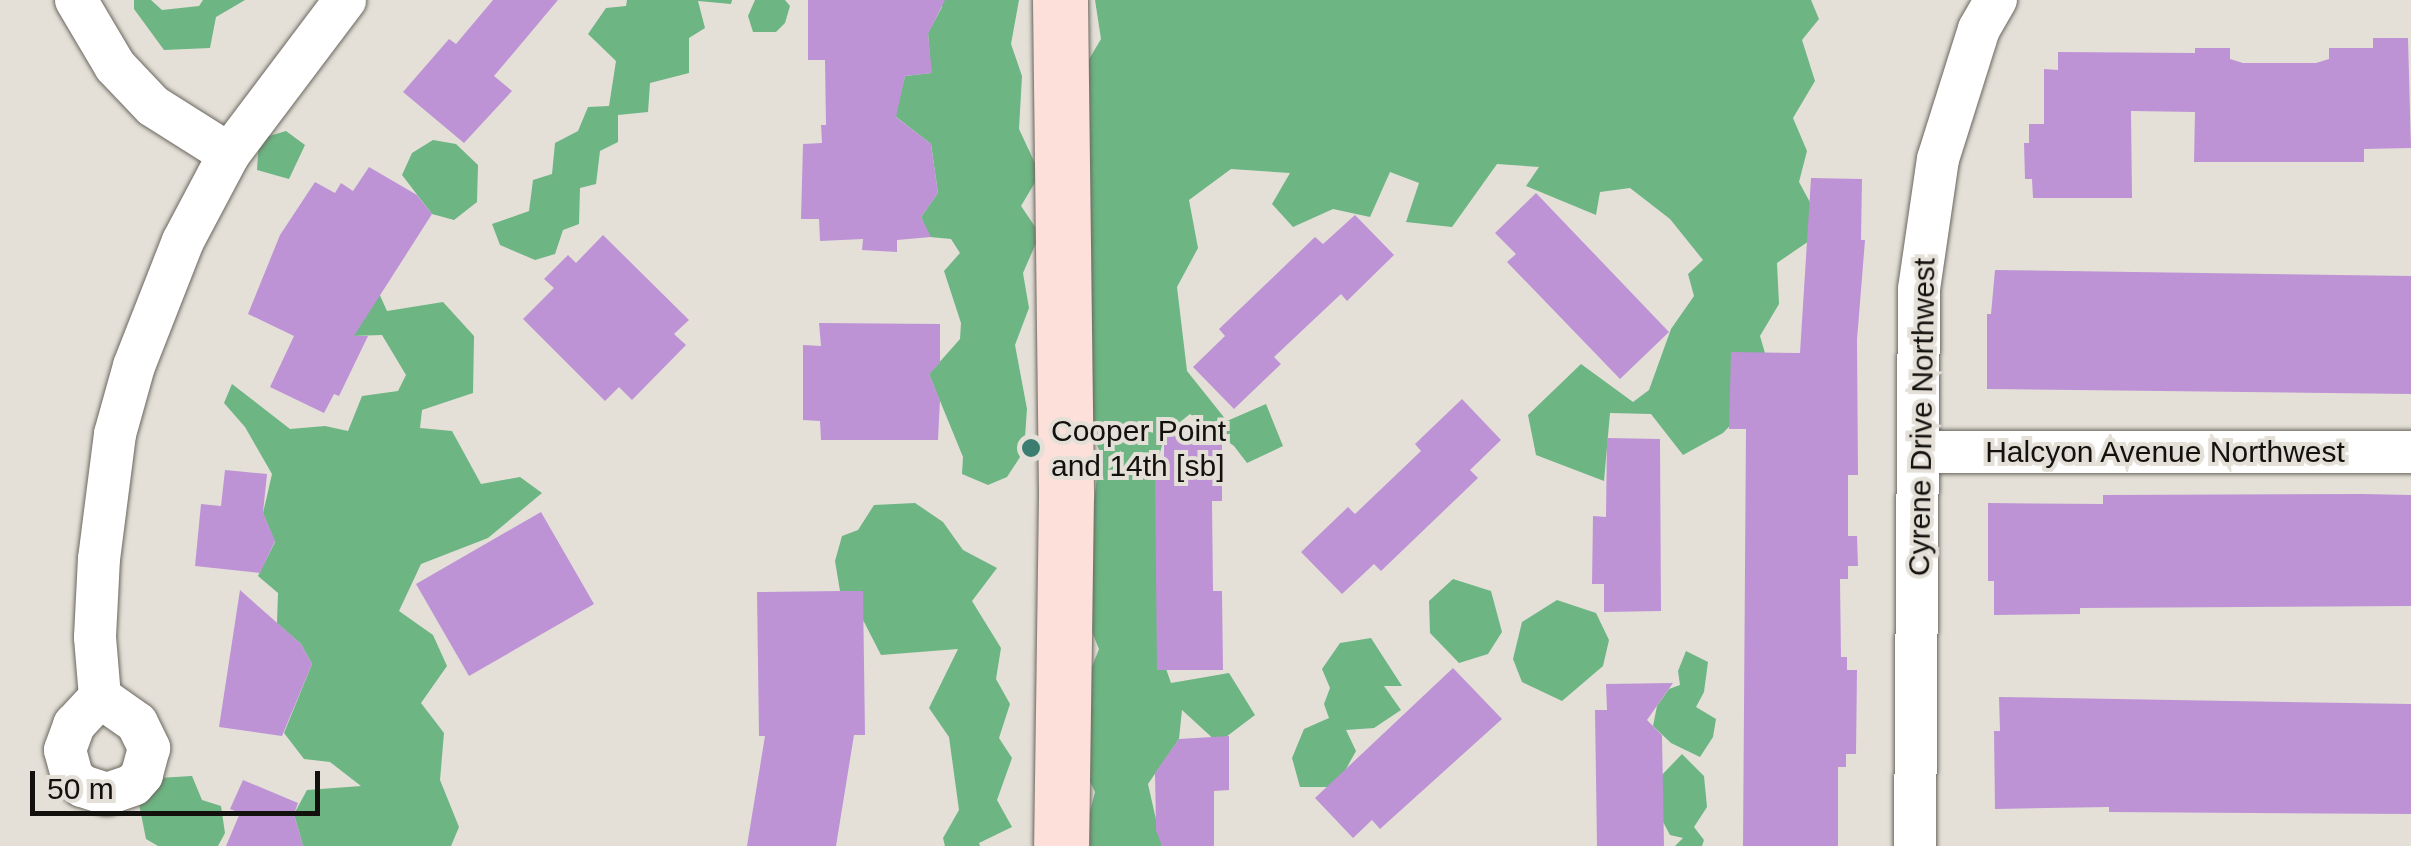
<!DOCTYPE html>
<html>
<head>
<meta charset="utf-8">
<style>
  body { margin:0 }
  #map { position:relative; width:2411px; height:846px; overflow:hidden; background:#e4e0d8; font-family:Helvetica,sans-serif }
  div>[style] { position:absolute }
  [style*='--x'] { left:calc(var(--x)*1px); top:calc(var(--y)*1px); width:calc(var(--w)*1px); rotate:calc(var(--a)*1deg) }
  .forest>* { inset:0; background:#6db583 }
  .building>* { inset:0; background:#bd93d5 }
  .roads { filter:drop-shadow(0 0 2px #6a665f) drop-shadow(0 0 2px #6a665f) }
  .street>* { height:42px; margin:-21px; padding:0 21px; transform-origin:21px; border-radius:21px; background:#fff }
  .secondary>* { height:55px; margin:-27.5px; padding:0 27.5px; transform-origin:27.5px; border-radius:27.5px; background:#fde0d9 }
  .dots>* { width:28px; height:28px; translate:-50% -50%; box-sizing:border-box; border:5px solid #e4e0d8; border-radius:50% }
  span { translate:-50% -50%; white-space:nowrap; text-align:center; line-height:1.15; -webkit-text-stroke:8px #e4e0d8; paint-order:stroke }
  .street-label { font-size:30px; color:#13110e }
  .poi-label { font-size:30px; color:#13110e }
  .left { translate:0 -50%; text-align:left }
  .scale { position:absolute; left:30px; top:771px; width:290px; height:45px; box-sizing:border-box; border:5px solid #13110e; border-top:0; padding-left:12px; font-size:30px; line-height:35px; white-space:nowrap; color:#13110e; -webkit-text-stroke:8px #e4e0d8; paint-order:stroke }
</style>
</head>
<body>
<div id="map">
  <div class="forest">
    <div style="clip-path:polygon(134px 0,151px 0,162px 10px,199px 6px,203px 0,245px 0,216px 17px,210px 48px,164px 50px,134px 9px)"></div>
    <div style="clip-path:polygon(627px 0,732px 0,731px 4px,698px 1px,705px 28px,689px 38px,689px 73px,650px 83px,648px 112px,618px 115px,618px 142px,600px 151px,596px 184px,580px 188px,579px 224px,563px 230px,555px 254px,535px 260px,500px 245px,492px 224px,529px 211px,533px 180px,552px 174px,555px 143px,578px 131px,588px 107px,609px 106px,616px 61px,588px 34px,606px 8px,626px 6px)"></div>
    <div style="clip-path:polygon(755px 0,785px 0,790px 6px,785px 23px,776px 32px,753px 32px,748px 16px)"></div>
    <div style="clip-path:polygon(939px 0,1019px 0,1011px 44px,1022px 76px,1019px 129px,1040px 174px,1021px 206px,1040px 234px,1023px 273px,1029px 308px,1015px 345px,1027px 409px,1024px 451px,1007px 477px,988px 485px,962px 474px,963px 457px,929px 374px,960px 339px,961px 323px,944px 271px,960px 253px,951px 239px,930px 237px,921px 217px,938px 193px,931px 144px,895px 116px,905px 76px,931px 73px,928px 33px,942px 7px)"></div>
    <div style="clip-path:polygon(1095px 0,1811px 0,1819px 19px,1802px 40px,1815px 81px,1793px 118px,1807px 151px,1799px 182px,1825px 230px,1777px 263px,1779px 304px,1760px 336px,1767px 360px,1749px 406px,1723px 433px,1683px 455px,1651px 414px,1610px 413px,1604px 481px,1536px 455px,1528px 415px,1581px 364px,1633px 402px,1649px 390px,1671px 329px,1694px 296px,1688px 274px,1703px 260px,1670px 219px,1630px 188px,1600px 192px,1596px 215px,1526px 186px,1539px 167px,1497px 164px,1452px 227px,1406px 222px,1419px 183px,1390px 172px,1370px 217px,1333px 209px,1293px 227px,1272px 204px,1290px 173px,1231px 169px,1189px 200px,1198px 248px,1177px 287px,1187px 371px,1227px 421px,1266px 404px,1283px 446px,1247px 463px,1234px 446px,1190px 414px,1165px 434px,1154px 475px,1178px 516px,1158px 646px,1171px 683px,1229px 673px,1255px 715px,1218px 743px,1182px 710px,1179px 739px,1148px 784px,1162px 846px,1081px 846px,1095px 792px,1078px 756px,1079px 699px,1099px 649px,1090px 627px,1093px 509px,1100px 452px,1075px 393px,1075px 83px,1101px 39px)"></div>
    <div style="clip-path:polygon(286px 131px,305px 145px,289px 179px,257px 170px,259px 139px)"></div>
    <div style="clip-path:polygon(433px 140px,456px 144px,478px 165px,477px 202px,454px 220px,432px 214px,402px 175px,412px 153px)"></div>
    <div style="clip-path:polygon(378px 291px,387px 311px,443px 302px,474px 336px,473px 393px,422px 410px,420px 428px,452px 431px,481px 484px,520px 477px,542px 493px,488px 538px,421px 564px,399px 611px,433px 635px,447px 666px,421px 703px,444px 733px,440px 780px,459px 827px,451px 846px,303px 846px,294px 814px,307px 790px,361px 786px,330px 762px,304px 759px,284px 733px,312px 664px,301px 644px,277px 623px,278px 593px,258px 576px,275px 542px,263px 513px,272px 474px,245px 427px,224px 403px,232px 384px,290px 429px,325px 426px,348px 431px,362px 396px,398px 391px,406px 375px,382px 335px,351px 336px)"></div>
    <div style="clip-path:polygon(915px 503px,943px 522px,963px 550px,997px 568px,972px 601px,1001px 648px,996px 679px,1010px 704px,999px 738px,1012px 758px,997px 800px,1012px 827px,979px 843px,980px 846px,945px 846px,943px 838px,959px 810px,949px 737px,929px 708px,958px 649px,881px 655px,863px 620px,840px 591px,835px 561px,842px 536px,858px 530px,874px 505px)"></div>
    <div style="clip-path:polygon(1453px 579px,1491px 591px,1502px 632px,1488px 654px,1459px 663px,1430px 633px,1429px 601px)"></div>
    <div style="clip-path:polygon(1557px 600px,1596px 613px,1609px 640px,1603px 666px,1562px 701px,1522px 682px,1513px 659px,1522px 622px)"></div>
    <div style="clip-path:polygon(1371px 638px,1402px 686px,1384px 686px,1401px 710px,1374px 728px,1346px 730px,1356px 751px,1336px 787px,1300px 787px,1292px 758px,1304px 729px,1329px 718px,1324px 704px,1330px 688px,1322px 669px,1340px 643px)"></div>
    <div style="clip-path:polygon(1686px 651px,1708px 662px,1704px 692px,1696px 707px,1716px 719px,1713px 737px,1700px 757px,1671px 743px,1653px 726px,1657px 706px,1669px 689px,1680px 685px,1678px 671px)"></div>
    <div style="clip-path:polygon(1682px 754px,1704px 776px,1707px 807px,1694px 827px,1704px 840px,1702px 846px,1675px 846px,1683px 838px,1670px 835px,1655px 807px,1658px 779px)"></div>
    <div style="clip-path:polygon(192px 776px,202px 800px,221px 806px,225px 833px,218px 846px,158px 846px,146px 839px,139px 804px,158px 778px)"></div>
  </div>
  <div class="building">
    <div style="clip-path:polygon(493px 0,558px 0,494px 76px,512px 91px,464px 143px,403px 92px,449px 39px,456px 44px)"></div>
    <div style="clip-path:polygon(808px 0,945px 0,928px 34px,932px 73px,905px 76px,896px 117px,931px 144px,938px 193px,921px 217px,931px 237px,897px 240px,897px 252px,862px 250px,863px 239px,820px 241px,819px 219px,801px 219px,803px 144px,822px 143px,821px 125px,826px 125px,825px 60px,808px 60px)"></div>
    <div style="clip-path:polygon(2373px 38px,2408px 38px,2411px 148px,2364px 149px,2364px 162px,2194px 162px,2195px 112px,2131px 111px,2132px 198px,2033px 198px,2032px 179px,2025px 179px,2024px 143px,2029px 143px,2029px 124px,2044px 124px,2044px 69px,2058px 70px,2058px 52px,2195px 53px,2195px 48px,2230px 48px,2230px 59px,2243px 63px,2316px 63px,2329px 59px,2329px 48px,2373px 48px)"></div>
    <div style="clip-path:polygon(369px 167px,417px 195px,432px 214px,354px 336px,368px 336px,339px 396px,334px 394px,324px 413px,270px 387px,294px 336px,248px 314px,280px 235px,315px 182px,335px 193px,341px 183px,353px 191px)"></div>
    <div style="clip-path:polygon(1811px 178px,1862px 179px,1861px 240px,1865px 240px,1857px 340px,1858px 475px,1848px 475px,1848px 536px,1857px 536px,1858px 566px,1848px 566px,1848px 579px,1840px 579px,1841px 657px,1847px 657px,1847px 670px,1857px 670px,1856px 754px,1846px 754px,1846px 767px,1838px 767px,1838px 846px,1743px 846px,1746px 429px,1729px 429px,1731px 352px,1800px 353px)"></div>
    <div style="clip-path:polygon(1536px 193px,1669px 332px,1620px 379px,1507px 262px,1516px 254px,1495px 233px)"></div>
    <div style="clip-path:polygon(1355px 215px,1394px 255px,1347px 301px,1341px 294px,1274px 357px,1281px 364px,1234px 409px,1193px 367px,1225px 336px,1219px 329px,1315px 237px,1323px 244px)"></div>
    <div style="clip-path:polygon(603px 235px,689px 320px,674px 334px,686px 345px,632px 400px,619px 387px,605px 401px,523px 319px,554px 288px,544px 279px,568px 255px,576px 263px)"></div>
    <div style="clip-path:polygon(1995px 270px,2411px 276px,2411px 394px,1987px 389px,1987px 314px,1991px 314px)"></div>
    <div style="clip-path:polygon(819px 323px,940px 324px,940px 363px,929px 374px,940px 400px,938px 440px,821px 440px,820px 421px,803px 420px,803px 345px,821px 346px)"></div>
    <div style="clip-path:polygon(1462px 399px,1501px 440px,1470px 470px,1478px 478px,1381px 571px,1374px 564px,1342px 594px,1301px 552px,1348px 507px,1355px 514px,1421px 451px,1415px 444px)"></div>
    <div style="clip-path:polygon(1222px 434px,1222px 501px,1212px 501px,1213px 591px,1222px 591px,1223px 670px,1157px 670px,1155px 480px,1164px 479px,1164px 435px)"></div>
    <div style="clip-path:polygon(1607px 438px,1660px 439px,1661px 611px,1604px 612px,1604px 584px,1592px 584px,1593px 516px,1606px 517px)"></div>
    <div style="clip-path:polygon(225px 470px,267px 474px,263px 513px,275px 541px,260px 573px,195px 566px,201px 504px,221px 506px)"></div>
    <div style="clip-path:polygon(2362px 494px,2411px 495px,2411px 606px,2080px 608px,2080px 614px,1994px 615px,1994px 581px,1988px 581px,1988px 503px,2103px 504px,2103px 495px)"></div>
    <div style="clip-path:polygon(541px 512px,594px 604px,469px 676px,416px 584px)"></div>
    <div style="clip-path:polygon(240px 590px,301px 644px,312px 664px,282px 736px,219px 727px)"></div>
    <div style="clip-path:polygon(840px 591px,863px 591px,865px 735px,854px 735px,836px 846px,747px 846px,765px 736px,759px 736px,757px 592px)"></div>
    <div style="clip-path:polygon(1453px 668px,1502px 719px,1380px 829px,1372px 820px,1353px 838px,1315px 798px)"></div>
    <div style="clip-path:polygon(1673px 683px,1647px 720px,1662px 735px,1664px 846px,1597px 846px,1595px 710px,1607px 710px,1606px 684px)"></div>
    <div style="clip-path:polygon(1999px 697px,2411px 704px,2411px 814px,2109px 812px,2109px 807px,1995px 809px,1994px 731px,2000px 731px)"></div>
    <div style="clip-path:polygon(1229px 736px,1229px 790px,1214px 791px,1214px 846px,1162px 846px,1156px 830px,1155px 773px,1179px 739px)"></div>
    <div style="clip-path:polygon(243px 780px,298px 803px,294px 814px,303px 846px,226px 846px,240px 813px,230px 809px)"></div>
  </div>
  <div class="roads">
    <div class="street">
      <div style="--x:76;--y:0;--w:77;--a:59.4"></div>
      <div style="--x:115;--y:66;--w:55;--a:46.5"></div>
      <div style="--x:153;--y:106;--w:90;--a:32.3"></div>
      <div style="--x:1919;--y:452;--w:492;--a:0"></div>
      <div style="--x:100;--y:697;--w:60;--a:-94.8"></div>
      <div style="--x:95;--y:637;--w:78;--a:-87.1"></div>
      <div style="--x:99;--y:559;--w:126;--a:-82.7"></div>
      <div style="--x:115;--y:434;--w:71;--a:-74.4"></div>
      <div style="--x:134;--y:366;--w:134;--a:-68.6"></div>
      <div style="--x:183;--y:241;--w:98;--a:-62.1"></div>
      <div style="--x:229;--y:154;--w:193;--a:-53"></div>
      <div style="--x:100;--y:697;--w:45;--a:35.1"></div>
      <div style="--x:137;--y:723;--w:28;--a:64"></div>
      <div style="--x:149;--y:748;--w:28;--a:105"></div>
      <div style="--x:142;--y:775;--w:13;--a:132"></div>
      <div style="--x:133;--y:785;--w:28;--a:161"></div>
      <div style="--x:107;--y:794;--w:26;--a:-162"></div>
      <div style="--x:82;--y:786;--w:14;--a:-135"></div>
      <div style="--x:72;--y:776;--w:27;--a:-105"></div>
      <div style="--x:65;--y:750;--w:27;--a:-70"></div>
      <div style="--x:74;--y:725;--w:38;--a:-47"></div>
      <div style="--x:1915;--y:846;--w:557;--a:-89.59"></div>
      <div style="--x:1919;--y:289;--w:131;--a:-81.7"></div>
      <div style="--x:1938;--y:159;--w:136;--a:-72.5"></div>
      <div style="--x:1979;--y:29;--w:34;--a:-60"></div>
    </div>
    <div class="secondary">
      <div style="--x:1060;--y:0;--w:495;--a:89.3"></div>
      <div style="--x:1066;--y:495;--w:351;--a:90.8"></div>
    </div>
  </div>
  <div class="dots">
    <div style="left:1031px;top:448px;background:#3b7e71"></div>
  </div>
  <div class="street-label">
    <span style="left:1922px;top:417px;rotate:-89deg">Cyrene Drive Northwest</span>
    <span style="left:2165px;top:452px">Halcyon Avenue Northwest</span>
  </div>
  <div class="poi-label">
    <span class="left" style="left:1051px;top:448px">Cooper Point<br>and 14th [sb]</span>
  </div>
  <div class="scale">50 m</div>
</div>
</body>
</html>
